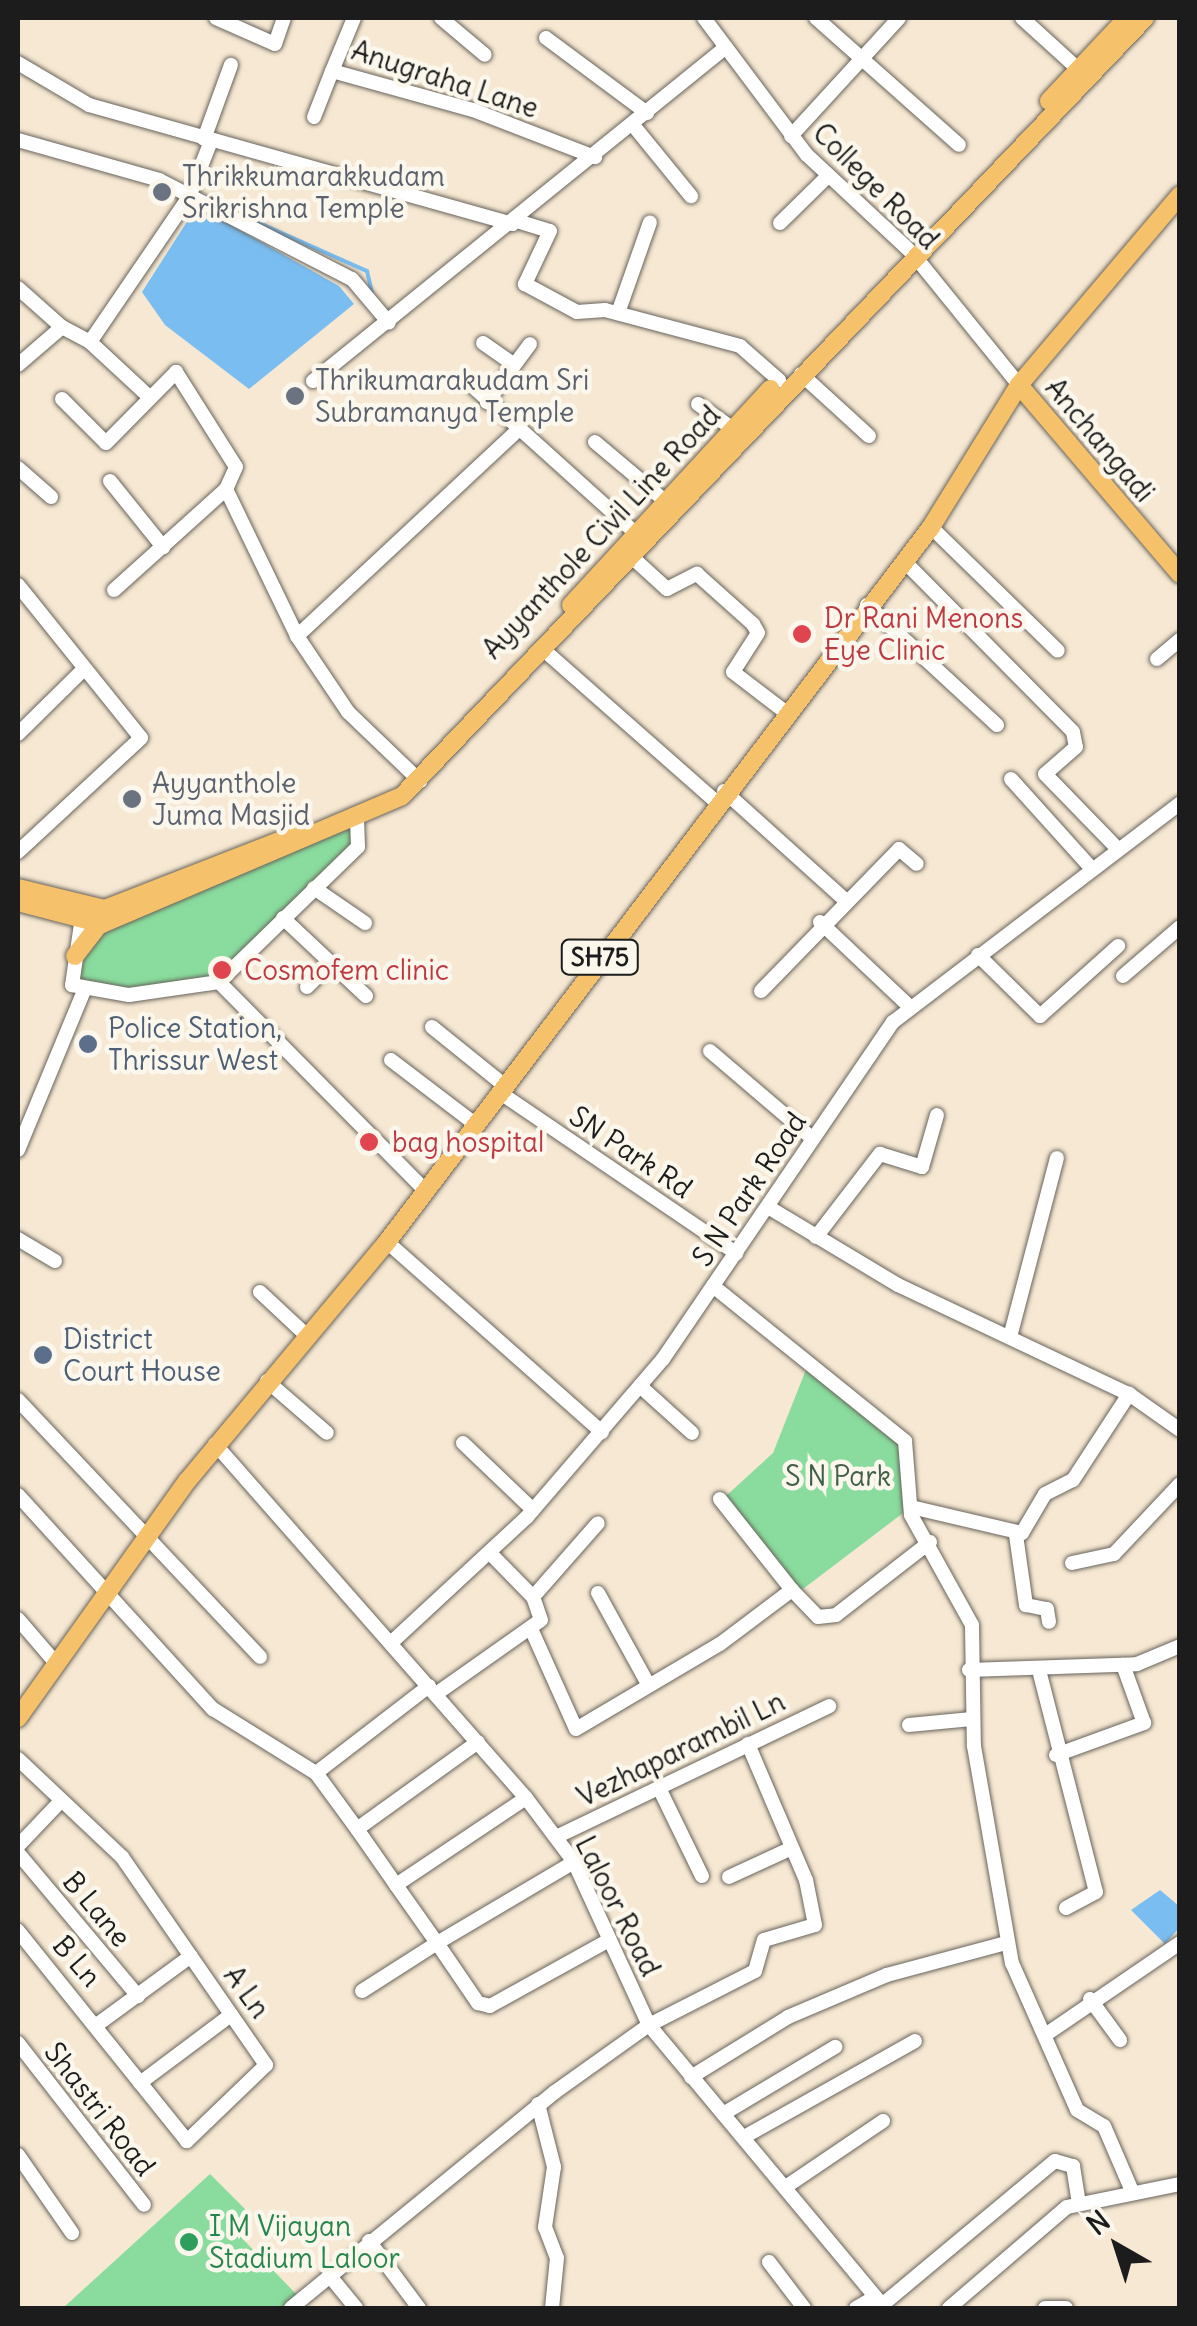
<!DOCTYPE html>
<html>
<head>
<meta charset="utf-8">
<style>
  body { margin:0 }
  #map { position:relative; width:1197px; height:2326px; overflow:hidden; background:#f6e8d2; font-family:Delius,sans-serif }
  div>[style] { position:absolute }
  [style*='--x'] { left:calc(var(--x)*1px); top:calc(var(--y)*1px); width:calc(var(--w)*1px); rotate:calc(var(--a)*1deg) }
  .green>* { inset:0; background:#89dc9d }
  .water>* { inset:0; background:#7abdf0 }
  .stream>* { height:4px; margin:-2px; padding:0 2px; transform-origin:2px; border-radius:2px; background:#7abdf0 }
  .roads { filter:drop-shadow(0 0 2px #68635c) drop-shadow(0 0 2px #68635c) }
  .minor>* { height:14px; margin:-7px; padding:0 7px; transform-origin:7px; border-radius:7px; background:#fff }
  .major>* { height:18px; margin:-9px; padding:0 9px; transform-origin:9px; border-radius:9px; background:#f5c16b }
  .dots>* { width:28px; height:28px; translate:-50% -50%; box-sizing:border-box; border:5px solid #fbf7ec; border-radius:50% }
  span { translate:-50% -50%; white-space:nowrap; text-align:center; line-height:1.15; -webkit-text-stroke:9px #fbf7ec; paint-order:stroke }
  .shield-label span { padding:2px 8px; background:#fbf7ec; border:2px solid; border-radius:8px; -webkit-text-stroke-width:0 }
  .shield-label { font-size:25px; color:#1c1c1c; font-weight:700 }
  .street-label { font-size:28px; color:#1c1c1c }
  .worship-label { font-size:28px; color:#5b616d }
  .left { translate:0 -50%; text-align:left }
  .health-label { font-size:28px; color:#be3a42 }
  .service-label { font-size:28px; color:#4e5e75 }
  .park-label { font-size:28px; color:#425f49 }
  .leisure-label { font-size:28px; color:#27864d }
  .frame { position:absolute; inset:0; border:20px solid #1c1c1c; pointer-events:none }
  .north { position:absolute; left:1067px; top:2196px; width:100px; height:100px; -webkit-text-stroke:8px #fbf7ec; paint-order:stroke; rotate:321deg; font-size:28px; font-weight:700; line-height:40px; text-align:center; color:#1c1c1c }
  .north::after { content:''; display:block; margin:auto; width:35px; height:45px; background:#1c1c1c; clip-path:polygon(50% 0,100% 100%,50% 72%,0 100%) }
</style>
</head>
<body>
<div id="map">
  <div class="green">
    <div style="clip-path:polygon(357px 823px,361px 835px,218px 981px,129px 995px,73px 985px,76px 956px,102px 925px)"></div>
    <div style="clip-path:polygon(809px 1362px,905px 1441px,911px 1507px,799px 1592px,726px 1496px,773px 1453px)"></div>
    <div style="clip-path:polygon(210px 2174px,250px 2214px,235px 2231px,297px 2295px,281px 2308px,63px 2308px)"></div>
  </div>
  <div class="water">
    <div style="clip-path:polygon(190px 217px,222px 220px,339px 286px,354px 304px,249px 389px,165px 325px,142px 292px)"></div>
    <div style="clip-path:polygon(1160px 1890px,1179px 1906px,1179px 1928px,1165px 1944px,1131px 1910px)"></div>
  </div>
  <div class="stream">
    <div style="--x:241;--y:215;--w:138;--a:24"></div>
    <div style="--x:367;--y:271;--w:23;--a:77"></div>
  </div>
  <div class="roads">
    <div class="minor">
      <div style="--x:216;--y:18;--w:64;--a:23.8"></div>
      <div style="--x:275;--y:44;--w:28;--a:-71"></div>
      <div style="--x:354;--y:18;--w:57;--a:112.5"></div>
      <div style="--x:332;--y:71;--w:146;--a:15.5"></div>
      <div style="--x:473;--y:110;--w:131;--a:21.1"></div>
      <div style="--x:441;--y:18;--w:57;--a:40.1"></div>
      <div style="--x:704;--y:18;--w:171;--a:53.1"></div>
      <div style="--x:807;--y:155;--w:145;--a:43"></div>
      <div style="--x:913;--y:254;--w:169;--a:51"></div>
      <div style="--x:816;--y:18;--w:191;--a:41.6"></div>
      <div style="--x:1022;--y:18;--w:76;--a:42.3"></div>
      <div style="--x:546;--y:38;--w:126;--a:36.6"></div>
      <div style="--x:18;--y:63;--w:82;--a:30.6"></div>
      <div style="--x:89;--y:105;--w:440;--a:15.7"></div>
      <div style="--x:314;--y:117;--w:49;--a:-68.6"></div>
      <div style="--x:633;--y:125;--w:92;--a:50.8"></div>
      <div style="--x:791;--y:136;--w:160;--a:-47.5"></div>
      <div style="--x:204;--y:139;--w:79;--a:-70"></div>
      <div style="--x:18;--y:140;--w:147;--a:15.8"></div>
      <div style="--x:159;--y:180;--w:217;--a:27.2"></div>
      <div style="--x:352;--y:279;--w:57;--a:49.9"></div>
      <div style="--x:517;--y:221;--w:34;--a:17"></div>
      <div style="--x:550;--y:231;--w:59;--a:115.3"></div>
      <div style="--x:525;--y:284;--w:59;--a:28.3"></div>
      <div style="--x:577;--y:312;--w:28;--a:-4"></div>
      <div style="--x:605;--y:310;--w:140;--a:14.9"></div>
      <div style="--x:740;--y:346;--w:52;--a:41.1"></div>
      <div style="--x:780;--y:223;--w:66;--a:-44.4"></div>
      <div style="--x:18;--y:288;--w:59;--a:41.6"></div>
      <div style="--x:618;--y:313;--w:96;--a:-70.6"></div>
      <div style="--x:90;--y:342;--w:76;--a:42.9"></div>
      <div style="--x:483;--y:343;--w:38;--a:35"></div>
      <div style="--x:514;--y:365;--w:46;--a:126.1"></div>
      <div style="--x:487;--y:402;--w:72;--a:-53.4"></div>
      <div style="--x:18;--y:365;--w:58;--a:-40.8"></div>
      <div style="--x:62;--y:327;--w:32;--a:28"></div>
      <div style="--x:90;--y:342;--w:176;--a:-55.7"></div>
      <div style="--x:189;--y:197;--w:60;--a:-68.6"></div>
      <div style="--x:801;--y:374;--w:92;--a:42.4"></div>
      <div style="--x:313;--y:381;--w:531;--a:-38.96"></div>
      <div style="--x:470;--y:384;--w:233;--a:42"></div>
      <div style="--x:62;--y:399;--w:62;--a:45"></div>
      <div style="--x:106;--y:443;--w:100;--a:-45.4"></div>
      <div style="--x:176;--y:372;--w:112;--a:57.7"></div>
      <div style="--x:236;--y:467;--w:24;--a:114"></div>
      <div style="--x:226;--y:489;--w:163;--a:64.2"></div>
      <div style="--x:297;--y:636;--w:92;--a:56.1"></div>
      <div style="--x:348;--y:712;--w:100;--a:43.8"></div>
      <div style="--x:698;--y:404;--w:43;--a:35.5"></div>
      <div style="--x:595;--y:442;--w:92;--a:40.1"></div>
      <div style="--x:18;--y:468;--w:44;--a:41.3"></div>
      <div style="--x:110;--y:481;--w:85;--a:51.2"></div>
      <div style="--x:931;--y:527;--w:177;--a:44.3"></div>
      <div style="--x:633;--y:558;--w:46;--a:42.4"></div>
      <div style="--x:667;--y:589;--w:34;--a:-27"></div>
      <div style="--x:697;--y:574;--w:75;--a:41.8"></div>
      <div style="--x:753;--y:624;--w:10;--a:61"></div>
      <div style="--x:758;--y:633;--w:46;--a:122.7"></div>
      <div style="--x:733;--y:672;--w:64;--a:37.4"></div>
      <div style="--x:904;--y:561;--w:240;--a:45.3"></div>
      <div style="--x:1073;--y:732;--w:15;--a:79"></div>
      <div style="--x:1076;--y:747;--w:41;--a:138.9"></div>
      <div style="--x:1045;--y:774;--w:103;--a:45.8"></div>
      <div style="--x:18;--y:585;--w:196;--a:51.2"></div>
      <div style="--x:141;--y:738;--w:168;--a:137.2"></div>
      <div style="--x:114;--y:590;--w:151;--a:-42"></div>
      <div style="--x:867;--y:605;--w:177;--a:42.7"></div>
      <div style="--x:297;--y:636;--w:302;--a:-43"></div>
      <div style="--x:545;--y:651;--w:228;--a:41.4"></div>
      <div style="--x:1157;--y:659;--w:30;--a:-40"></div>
      <div style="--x:18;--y:734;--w:93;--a:-44.6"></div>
      <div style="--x:1011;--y:779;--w:120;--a:48"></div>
      <div style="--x:724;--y:791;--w:163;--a:42"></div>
      <div style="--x:314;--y:888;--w:62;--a:34.5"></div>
      <div style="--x:83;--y:910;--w:76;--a:98.3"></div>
      <div style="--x:72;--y:985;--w:58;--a:10"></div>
      <div style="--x:129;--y:995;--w:91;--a:-8.2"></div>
      <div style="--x:219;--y:982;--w:293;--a:45.3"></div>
      <div style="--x:283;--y:918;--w:114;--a:43.2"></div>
      <div style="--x:820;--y:922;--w:124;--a:43.4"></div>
      <div style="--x:978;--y:955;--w:87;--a:44.5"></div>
      <div style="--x:1040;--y:1016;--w:105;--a:-41.9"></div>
      <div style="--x:1123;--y:976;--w:75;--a:-40.7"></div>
      <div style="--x:219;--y:982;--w:194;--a:-44.2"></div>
      <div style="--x:358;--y:847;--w:25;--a:-92"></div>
      <div style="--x:307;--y:987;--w:34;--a:-45"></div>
      <div style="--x:761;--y:991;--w:198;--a:-45.8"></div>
      <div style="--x:899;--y:849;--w:23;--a:40"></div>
      <div style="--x:432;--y:1027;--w:92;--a:38.9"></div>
      <div style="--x:710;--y:1051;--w:135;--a:40.5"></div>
      <div style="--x:391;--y:1060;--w:106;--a:37.3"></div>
      <div style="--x:499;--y:1092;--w:287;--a:34.2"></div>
      <div style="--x:18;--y:1150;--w:172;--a:-67.5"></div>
      <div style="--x:768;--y:1207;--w:152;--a:31"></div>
      <div style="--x:898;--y:1285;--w:255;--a:25.3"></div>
      <div style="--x:1129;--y:1394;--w:62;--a:35.2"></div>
      <div style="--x:816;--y:1237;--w:105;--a:-52.4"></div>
      <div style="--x:880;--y:1154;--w:44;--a:17.2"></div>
      <div style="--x:922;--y:1167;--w:54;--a:-73.9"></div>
      <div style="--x:18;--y:1239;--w:43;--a:30.7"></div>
      <div style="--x:387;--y:1242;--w:287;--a:41.5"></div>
      <div style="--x:713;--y:1286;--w:247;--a:38.9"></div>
      <div style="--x:905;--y:1441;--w:74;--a:85.4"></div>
      <div style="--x:911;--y:1515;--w:126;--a:61"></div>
      <div style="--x:972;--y:1625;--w:121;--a:89.1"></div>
      <div style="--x:974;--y:1746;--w:220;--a:80.1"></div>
      <div style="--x:1012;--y:1963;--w:161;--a:66.1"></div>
      <div style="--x:1077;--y:2110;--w:31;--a:31"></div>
      <div style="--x:1104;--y:2126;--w:71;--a:66.7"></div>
      <div style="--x:260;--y:1292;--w:64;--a:43.1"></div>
      <div style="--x:1010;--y:1337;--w:185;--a:-75.3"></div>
      <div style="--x:267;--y:1381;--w:79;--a:40.9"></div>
      <div style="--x:640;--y:1386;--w:70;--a:42.1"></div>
      <div style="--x:18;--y:1400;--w:353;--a:46.7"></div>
      <div style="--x:463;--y:1443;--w:97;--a:43.7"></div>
      <div style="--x:215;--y:1444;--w:471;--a:48.7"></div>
      <div style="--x:526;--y:1798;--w:80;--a:53.1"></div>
      <div style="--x:574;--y:1862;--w:179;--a:65.3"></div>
      <div style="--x:649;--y:2025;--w:368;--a:50.2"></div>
      <div style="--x:18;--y:1495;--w:290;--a:47.7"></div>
      <div style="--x:213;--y:1709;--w:121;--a:31.9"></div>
      <div style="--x:911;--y:1507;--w:114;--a:13.2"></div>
      <div style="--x:1022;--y:1533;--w:45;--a:-59.5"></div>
      <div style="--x:1045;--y:1494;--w:31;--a:-27"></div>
      <div style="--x:1073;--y:1480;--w:103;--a:-56.9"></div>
      <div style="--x:1016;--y:1535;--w:71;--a:81.9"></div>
      <div style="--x:1026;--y:1605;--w:21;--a:11"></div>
      <div style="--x:1047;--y:1609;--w:13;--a:81"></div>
      <div style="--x:1072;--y:1563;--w:43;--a:-12.1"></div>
      <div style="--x:1114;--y:1554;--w:96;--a:-46.7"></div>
      <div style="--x:792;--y:1590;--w:37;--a:46"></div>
      <div style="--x:818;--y:1617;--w:18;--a:-6"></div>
      <div style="--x:836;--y:1615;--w:119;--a:-37.8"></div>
      <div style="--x:598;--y:1593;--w:102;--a:61.2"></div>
      <div style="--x:533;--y:1597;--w:98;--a:-48.7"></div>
      <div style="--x:18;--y:1619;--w:57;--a:49.3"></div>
      <div style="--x:532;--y:1631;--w:107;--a:65.8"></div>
      <div style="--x:576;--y:1729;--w:167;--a:-30.6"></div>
      <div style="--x:720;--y:1644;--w:90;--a:-36.9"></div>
      <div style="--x:792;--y:1590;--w:116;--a:-128.4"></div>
      <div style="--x:393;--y:1641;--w:183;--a:-42.8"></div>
      <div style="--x:527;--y:1517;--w:208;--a:-49.3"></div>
      <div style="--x:663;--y:1359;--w:408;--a:-55.7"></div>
      <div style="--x:893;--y:1022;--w:361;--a:-37.3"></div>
      <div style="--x:969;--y:1670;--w:168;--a:-2"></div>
      <div style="--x:1137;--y:1664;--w:47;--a:-22.7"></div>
      <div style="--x:1040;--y:1674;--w:225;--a:75.6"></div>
      <div style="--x:1096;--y:1892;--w:34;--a:152"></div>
      <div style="--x:429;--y:1686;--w:143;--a:142.4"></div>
      <div style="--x:316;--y:1773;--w:69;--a:53.8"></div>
      <div style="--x:357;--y:1829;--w:149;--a:-35.7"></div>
      <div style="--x:436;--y:1694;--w:128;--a:-35.2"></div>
      <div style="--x:541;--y:1620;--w:24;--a:-109"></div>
      <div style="--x:533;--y:1597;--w:60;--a:-134.3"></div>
      <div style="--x:909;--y:1725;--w:63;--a:-5.4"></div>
      <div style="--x:1056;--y:1755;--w:94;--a:-20"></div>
      <div style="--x:1144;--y:1723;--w:62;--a:-109.9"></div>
      <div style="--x:18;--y:1759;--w:143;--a:43.3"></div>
      <div style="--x:122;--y:1857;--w:253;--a:55.3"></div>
      <div style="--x:266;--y:2065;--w:110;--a:136.1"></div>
      <div style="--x:187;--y:2141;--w:270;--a:-128.8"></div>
      <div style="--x:659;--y:1788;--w:98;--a:64"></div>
      <div style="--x:357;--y:1829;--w:68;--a:55.1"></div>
      <div style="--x:396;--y:1885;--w:156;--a:-33.8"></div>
      <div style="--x:556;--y:1837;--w:303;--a:-25.6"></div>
      <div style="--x:18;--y:1846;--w:59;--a:-46.4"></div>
      <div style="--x:18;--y:1853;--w:187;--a:50"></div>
      <div style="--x:574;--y:1862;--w:159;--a:149.4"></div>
      <div style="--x:437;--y:1943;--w:73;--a:55.7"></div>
      <div style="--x:478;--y:2003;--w:12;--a:14"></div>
      <div style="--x:490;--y:2006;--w:136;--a:-29"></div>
      <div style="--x:729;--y:1877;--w:69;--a:-24.7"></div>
      <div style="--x:362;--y:1991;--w:89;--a:-32.6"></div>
      <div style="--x:437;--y:1943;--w:71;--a:-125.3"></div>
      <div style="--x:1090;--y:1999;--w:51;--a:53.8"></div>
      <div style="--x:98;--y:2024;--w:115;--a:-36.2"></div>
      <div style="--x:1048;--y:2033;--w:160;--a:-34.3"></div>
      <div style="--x:18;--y:2043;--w:205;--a:52.1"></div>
      <div style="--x:691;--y:2077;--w:114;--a:-31.7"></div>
      <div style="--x:788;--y:2017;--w:108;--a:-23"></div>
      <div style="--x:887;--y:1975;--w:123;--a:-15.1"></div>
      <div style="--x:140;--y:2083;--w:114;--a:-36.8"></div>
      <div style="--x:538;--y:2104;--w:65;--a:75.7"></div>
      <div style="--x:554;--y:2167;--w:61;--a:98.5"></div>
      <div style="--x:545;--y:2227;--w:33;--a:69"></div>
      <div style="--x:557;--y:2258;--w:50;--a:95.7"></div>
      <div style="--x:723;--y:2114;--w:131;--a:-30.9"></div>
      <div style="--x:744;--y:2137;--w:196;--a:-29.3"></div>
      <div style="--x:18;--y:2155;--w:95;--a:55.3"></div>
      <div style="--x:787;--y:2186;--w:116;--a:-34.1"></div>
      <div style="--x:369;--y:2241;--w:84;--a:53.3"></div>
      <div style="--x:769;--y:2262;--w:58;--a:52.7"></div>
      <div style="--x:329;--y:2275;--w:43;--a:50.7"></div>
      <div style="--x:882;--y:2305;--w:225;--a:-39.8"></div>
      <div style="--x:1055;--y:2161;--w:19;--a:16"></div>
      <div style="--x:1073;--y:2166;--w:37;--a:81"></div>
      <div style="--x:291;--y:2308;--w:341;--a:-39.3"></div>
      <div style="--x:555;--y:2092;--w:115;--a:-35.5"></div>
      <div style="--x:649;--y:2025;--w:119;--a:-27"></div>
      <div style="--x:755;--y:1971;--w:32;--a:-74"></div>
      <div style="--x:764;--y:1940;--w:53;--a:-16.4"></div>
      <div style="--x:815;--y:1925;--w:46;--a:-101.3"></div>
      <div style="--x:806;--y:1880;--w:148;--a:-113.1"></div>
      <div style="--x:856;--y:2308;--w:22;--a:-30"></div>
      <div style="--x:949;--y:2308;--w:155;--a:-40.6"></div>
      <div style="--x:1067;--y:2207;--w:115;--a:-11.5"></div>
      <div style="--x:1045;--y:2308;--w:21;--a:0"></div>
    </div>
    <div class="major">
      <div style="--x:1049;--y:101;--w:114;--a:-46.8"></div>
      <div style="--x:1019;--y:385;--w:248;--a:49.6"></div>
      <div style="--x:571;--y:605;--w:294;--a:-47.3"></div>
      <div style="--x:18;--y:888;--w:89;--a:13.6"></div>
      <div style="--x:105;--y:909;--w:212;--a:-21.3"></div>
      <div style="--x:18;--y:902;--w:87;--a:14.7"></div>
      <div style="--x:102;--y:924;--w:326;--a:-23.1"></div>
      <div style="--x:402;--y:796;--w:1076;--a:-46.32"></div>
      <div style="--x:75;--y:956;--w:44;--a:-52.4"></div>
      <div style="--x:18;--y:1718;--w:292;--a:-54.5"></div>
      <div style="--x:188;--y:1480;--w:310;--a:-50.1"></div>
      <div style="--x:387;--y:1242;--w:898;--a:-52.73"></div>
      <div style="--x:931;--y:527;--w:167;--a:-58.2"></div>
      <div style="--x:1019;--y:385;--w:249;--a:-49.7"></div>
    </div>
  </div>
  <div class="dots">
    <div style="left:162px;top:192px;background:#6b7280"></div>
    <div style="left:295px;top:396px;background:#6b7280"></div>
    <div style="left:802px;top:634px;background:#e0444e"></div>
    <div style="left:132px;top:799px;background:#6b7280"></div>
    <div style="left:222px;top:970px;background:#e0444e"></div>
    <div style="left:88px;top:1044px;background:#5c6f8a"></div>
    <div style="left:369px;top:1142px;background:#e0444e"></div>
    <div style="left:43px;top:1355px;background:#5c6f8a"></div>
    <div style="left:189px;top:2242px;background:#2e9e5b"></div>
  </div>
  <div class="shield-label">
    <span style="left:600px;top:957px">SH75</span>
  </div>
  <div class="street-label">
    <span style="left:445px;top:79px;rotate:18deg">Anugraha Lane</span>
    <span style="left:876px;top:186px;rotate:45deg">College Road</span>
    <span style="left:1100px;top:440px;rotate:50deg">Anchangadi</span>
    <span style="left:601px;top:532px;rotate:-47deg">Ayyanthole Civil Line Road</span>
    <span style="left:631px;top:1152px;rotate:34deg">SN Park Rd</span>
    <span style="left:749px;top:1189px;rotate:-56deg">S N Park Road</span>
    <span style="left:681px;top:1749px;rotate:-26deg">Vezhaparambil Ln</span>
    <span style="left:618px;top:1906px;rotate:63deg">Laloor Road</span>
    <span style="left:97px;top:1909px;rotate:50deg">B Lane</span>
    <span style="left:77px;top:1961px;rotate:49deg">B Ln</span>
    <span style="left:247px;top:1992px;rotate:54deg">A Ln</span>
    <span style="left:100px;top:2109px;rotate:52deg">Shastri Road</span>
  </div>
  <div class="worship-label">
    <span class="left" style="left:182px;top:192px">Thrikkumarakkudam<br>Srikrishna Temple</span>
    <span class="left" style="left:315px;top:396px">Thrikumarakudam Sri<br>Subramanya Temple</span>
    <span class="left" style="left:152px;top:799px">Ayyanthole<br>Juma Masjid</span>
  </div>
  <div class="health-label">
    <span class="left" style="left:824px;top:634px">Dr Rani Menons<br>Eye Clinic</span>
    <span class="left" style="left:244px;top:970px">Cosmofem clinic</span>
    <span class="left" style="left:392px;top:1142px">bag hospital</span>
  </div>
  <div class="service-label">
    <span class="left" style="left:108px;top:1044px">Police Station,<br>Thrissur West</span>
    <span class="left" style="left:63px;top:1355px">District<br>Court House</span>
  </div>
  <div class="park-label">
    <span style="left:838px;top:1476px">S N Park</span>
  </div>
  <div class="leisure-label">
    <span class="left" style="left:209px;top:2242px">I M Vijayan<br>Stadium Laloor</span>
  </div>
  <div class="frame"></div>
  <div class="north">N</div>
</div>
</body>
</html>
